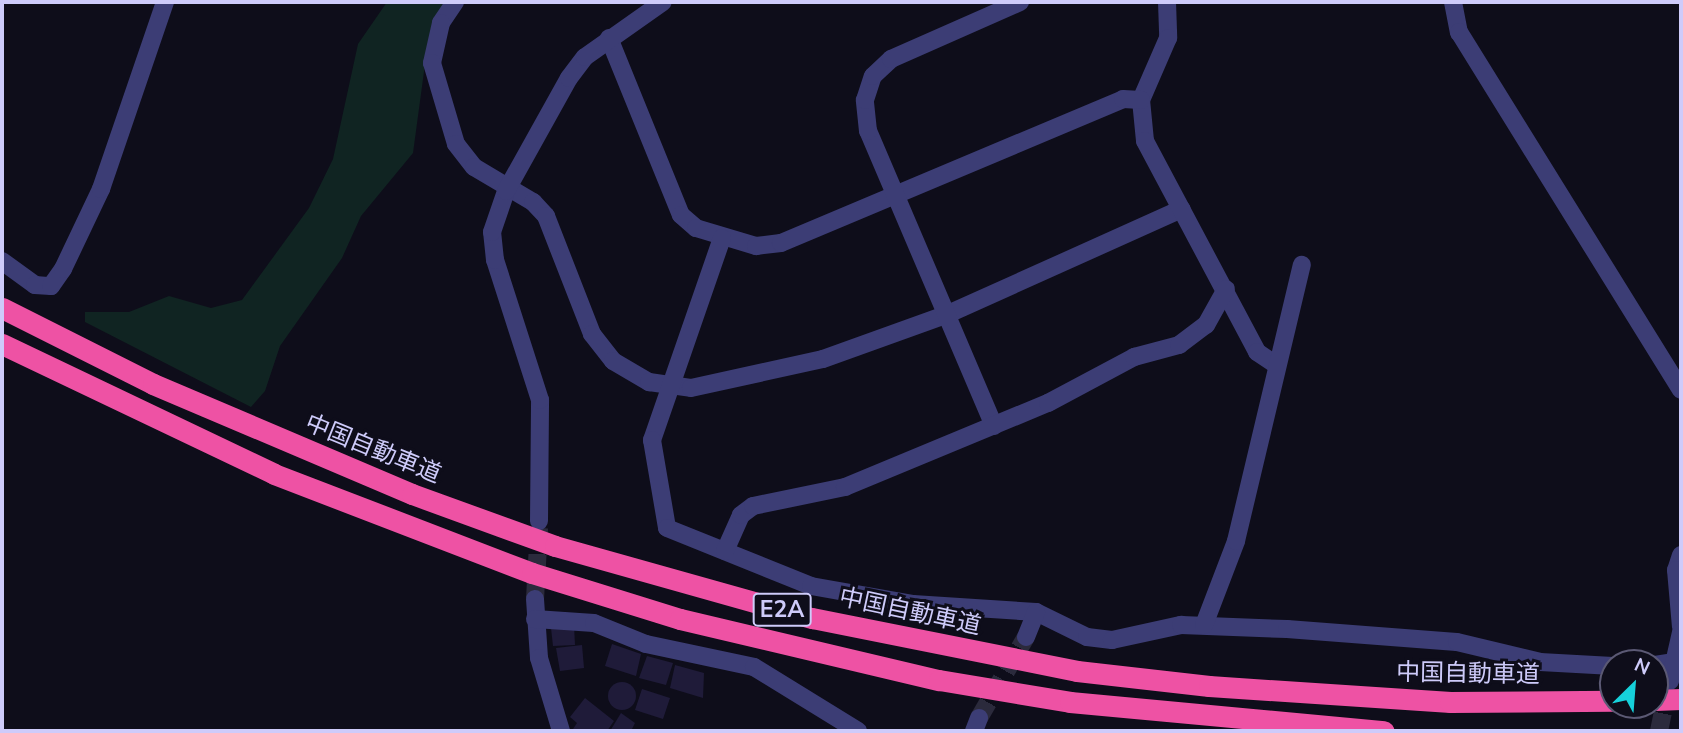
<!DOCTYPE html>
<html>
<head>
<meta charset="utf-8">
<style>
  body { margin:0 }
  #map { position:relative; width:1683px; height:733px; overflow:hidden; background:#0e0d1a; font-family:"Nunito Sans","Noto Sans JP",sans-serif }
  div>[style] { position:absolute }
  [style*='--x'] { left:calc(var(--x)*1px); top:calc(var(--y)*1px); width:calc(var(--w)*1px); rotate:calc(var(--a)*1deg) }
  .green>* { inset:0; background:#102422 }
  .building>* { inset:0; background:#1f1b39 }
  .round { border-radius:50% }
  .street-tunnel>* { height:18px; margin-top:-9px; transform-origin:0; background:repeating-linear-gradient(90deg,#2b2a3c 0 18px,transparent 0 27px) }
  .street>* { height:18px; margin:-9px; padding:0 9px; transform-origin:9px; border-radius:9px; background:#3c3d75 }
  .highway>* { height:21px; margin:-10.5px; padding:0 10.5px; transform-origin:10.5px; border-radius:10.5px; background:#ee52a4 }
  span { translate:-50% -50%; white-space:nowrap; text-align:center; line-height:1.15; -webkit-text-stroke:6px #0e0d1a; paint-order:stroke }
  .shield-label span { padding:2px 5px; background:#0e0d1a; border:2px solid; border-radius:5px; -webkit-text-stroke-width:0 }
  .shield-label { font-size:23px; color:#cecbfa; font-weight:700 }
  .street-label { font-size:24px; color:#cecbfa }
  .frame { position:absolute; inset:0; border:4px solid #cecbfa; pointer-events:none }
  .north { position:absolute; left:1599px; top:649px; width:70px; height:70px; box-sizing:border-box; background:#0e0d1a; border:2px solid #5b5974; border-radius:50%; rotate:25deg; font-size:19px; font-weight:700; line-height:28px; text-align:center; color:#cecbfa }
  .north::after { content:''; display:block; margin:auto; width:24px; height:32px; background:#16d1db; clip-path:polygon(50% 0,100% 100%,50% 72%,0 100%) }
</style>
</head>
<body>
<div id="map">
  <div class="green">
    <div style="clip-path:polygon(387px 2px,444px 2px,428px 42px,413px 153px,361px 216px,342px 258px,280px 346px,265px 391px,251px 407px,85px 322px,85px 312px,129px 312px,169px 296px,211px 308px,242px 300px,309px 208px,333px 159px,358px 44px)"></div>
  </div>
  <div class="building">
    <div style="clip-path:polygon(574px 625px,575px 645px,553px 646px,551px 628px)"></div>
    <div style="clip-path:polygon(612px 644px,641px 654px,636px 676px,605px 666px)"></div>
    <div style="clip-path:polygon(582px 645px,584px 668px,560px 671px,556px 648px)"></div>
    <div style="clip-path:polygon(647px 656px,673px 663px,666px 685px,639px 678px)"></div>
    <div style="clip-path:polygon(675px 665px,704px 673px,703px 698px,670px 688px)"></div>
    <div class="round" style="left:608px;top:682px;width:28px;height:28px"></div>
    <div style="clip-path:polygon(642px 689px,670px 698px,663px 719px,635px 710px)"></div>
    <div style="clip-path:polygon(585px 698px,614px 721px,607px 731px,573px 729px,577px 723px,570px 717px)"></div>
    <div style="clip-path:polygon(621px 713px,635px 723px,631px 731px,610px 731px)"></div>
  </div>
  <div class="street-tunnel">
    <div style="--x:535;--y:599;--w:71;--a:-86.8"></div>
    <div style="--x:979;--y:718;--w:94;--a:-59.9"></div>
    <div style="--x:1659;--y:731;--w:44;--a:-78.2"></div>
  </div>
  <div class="street">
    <div style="--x:455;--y:2;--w:25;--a:124"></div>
    <div style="--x:441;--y:23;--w:41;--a:102.7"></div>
    <div style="--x:432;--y:63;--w:84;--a:73.5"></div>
    <div style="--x:456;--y:144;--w:29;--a:52"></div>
    <div style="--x:474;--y:167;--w:69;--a:30.7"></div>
    <div style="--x:533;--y:202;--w:19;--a:47"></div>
    <div style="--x:546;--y:216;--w:127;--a:68.7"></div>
    <div style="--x:592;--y:334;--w:34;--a:52"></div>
    <div style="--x:613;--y:361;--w:42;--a:30.3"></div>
    <div style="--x:649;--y:382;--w:42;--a:8.1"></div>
    <div style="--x:691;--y:388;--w:135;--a:-12.4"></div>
    <div style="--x:823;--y:359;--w:133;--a:-19.8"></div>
    <div style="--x:948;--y:314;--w:256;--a:-24.2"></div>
    <div style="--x:1167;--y:2;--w:36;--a:88"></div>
    <div style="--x:1168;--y:38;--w:68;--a:113.5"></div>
    <div style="--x:1141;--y:100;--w:41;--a:84.4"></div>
    <div style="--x:1145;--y:141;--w:239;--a:62"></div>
    <div style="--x:1257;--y:352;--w:23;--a:34"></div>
    <div style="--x:1453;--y:2;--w:31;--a:79"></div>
    <div style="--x:1459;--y:32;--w:421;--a:58.2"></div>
    <div style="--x:609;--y:38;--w:191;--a:67.9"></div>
    <div style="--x:681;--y:215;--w:20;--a:41"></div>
    <div style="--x:696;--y:228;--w:63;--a:16.7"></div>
    <div style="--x:756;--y:246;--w:25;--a:-7"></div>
    <div style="--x:781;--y:243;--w:371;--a:-22.8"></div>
    <div style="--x:1123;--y:99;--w:18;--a:3"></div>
    <div style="--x:722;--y:238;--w:214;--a:109.1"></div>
    <div style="--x:652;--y:440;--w:89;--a:80.3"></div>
    <div style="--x:667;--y:528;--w:155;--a:21.9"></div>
    <div style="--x:811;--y:586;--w:104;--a:10"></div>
    <div style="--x:913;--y:604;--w:123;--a:3.7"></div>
    <div style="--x:1036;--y:612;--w:57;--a:26.1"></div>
    <div style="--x:1087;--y:637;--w:25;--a:7"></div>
    <div style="--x:1112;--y:640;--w:71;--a:-12.3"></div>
    <div style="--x:1181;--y:625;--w:106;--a:2.2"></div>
    <div style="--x:1287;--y:629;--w:170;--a:4.4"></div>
    <div style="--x:1457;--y:642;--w:85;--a:13.5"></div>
    <div style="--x:1540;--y:662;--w:73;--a:3.1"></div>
    <div style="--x:2;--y:261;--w:41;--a:36"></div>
    <div style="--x:35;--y:285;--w:16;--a:4"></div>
    <div style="--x:51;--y:286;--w:21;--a:-55"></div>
    <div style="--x:63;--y:269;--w:89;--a:-64.6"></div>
    <div style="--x:101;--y:189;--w:198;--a:-71.1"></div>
    <div style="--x:994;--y:426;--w:321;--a:-113.1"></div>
    <div style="--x:868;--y:131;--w:31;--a:-96"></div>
    <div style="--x:865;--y:100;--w:25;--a:-72"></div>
    <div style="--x:873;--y:76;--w:25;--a:-43"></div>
    <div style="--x:891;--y:59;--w:141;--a:-23.8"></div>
    <div style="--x:539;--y:521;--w:121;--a:-89.5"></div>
    <div style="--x:540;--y:400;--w:147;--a:-107.8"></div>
    <div style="--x:495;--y:260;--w:28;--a:-96"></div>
    <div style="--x:492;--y:232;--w:43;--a:-71.1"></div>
    <div style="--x:506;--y:191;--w:129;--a:-60.9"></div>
    <div style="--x:569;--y:78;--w:26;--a:-53"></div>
    <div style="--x:585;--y:57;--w:95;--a:-35.2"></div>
    <div style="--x:725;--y:551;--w:39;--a:-66"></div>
    <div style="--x:741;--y:515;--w:15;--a:-37"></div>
    <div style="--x:753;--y:506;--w:94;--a:-11.7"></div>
    <div style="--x:845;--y:487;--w:220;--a:-22.5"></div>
    <div style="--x:1048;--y:403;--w:98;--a:-28.1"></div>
    <div style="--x:1134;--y:357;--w:47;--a:-14.9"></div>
    <div style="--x:1179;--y:345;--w:34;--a:-37"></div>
    <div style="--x:1206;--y:325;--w:41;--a:-60.9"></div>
    <div style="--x:1681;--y:555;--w:16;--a:108"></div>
    <div style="--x:1676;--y:570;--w:57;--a:85"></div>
    <div style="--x:535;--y:599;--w:59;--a:86.1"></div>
    <div style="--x:539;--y:658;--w:76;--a:73.2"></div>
    <div style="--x:535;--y:619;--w:59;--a:3.9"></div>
    <div style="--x:594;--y:623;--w:56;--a:22"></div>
    <div style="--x:646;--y:644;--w:110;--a:12"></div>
    <div style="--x:754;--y:667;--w:122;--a:31.6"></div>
    <div style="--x:1204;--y:625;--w:90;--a:-69.1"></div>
    <div style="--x:1236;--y:541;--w:284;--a:-76.6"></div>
    <div style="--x:1026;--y:637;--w:27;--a:-68"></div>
    <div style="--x:1655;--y:665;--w:26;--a:-9"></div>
    <div style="--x:1670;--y:681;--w:50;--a:-77.3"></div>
    <div style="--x:974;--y:731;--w:14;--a:-69"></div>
  </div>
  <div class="highway">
    <div style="--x:2;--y:308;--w:169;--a:26.7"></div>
    <div style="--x:153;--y:384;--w:281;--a:23"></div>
    <div style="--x:412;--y:494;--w:152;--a:20"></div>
    <div style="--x:555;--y:546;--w:267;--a:15.7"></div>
    <div style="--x:812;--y:618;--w:270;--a:11.3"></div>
    <div style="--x:1077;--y:671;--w:133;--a:6.5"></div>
    <div style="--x:1209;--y:686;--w:242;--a:3.8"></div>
    <div style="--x:1450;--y:702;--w:163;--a:-0.4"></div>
    <div style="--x:2;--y:344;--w:301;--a:25.5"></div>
    <div style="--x:274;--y:474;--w:276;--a:21"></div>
    <div style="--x:532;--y:573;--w:155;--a:17.3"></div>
    <div style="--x:680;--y:619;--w:266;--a:13.3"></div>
    <div style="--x:939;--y:680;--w:133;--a:9.5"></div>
    <div style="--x:1070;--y:702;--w:315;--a:5.3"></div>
    <div style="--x:1655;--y:700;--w:26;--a:-2"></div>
  </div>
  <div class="shield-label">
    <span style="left:782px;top:610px">E2A</span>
  </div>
  <div class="street-label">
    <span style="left:373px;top:449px;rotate:22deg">中国自動車道</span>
    <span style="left:910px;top:612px;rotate:12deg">中国自動車道</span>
    <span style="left:1468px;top:674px;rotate:1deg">中国自動車道</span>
  </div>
  <div class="frame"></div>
  <div class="north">N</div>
</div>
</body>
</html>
